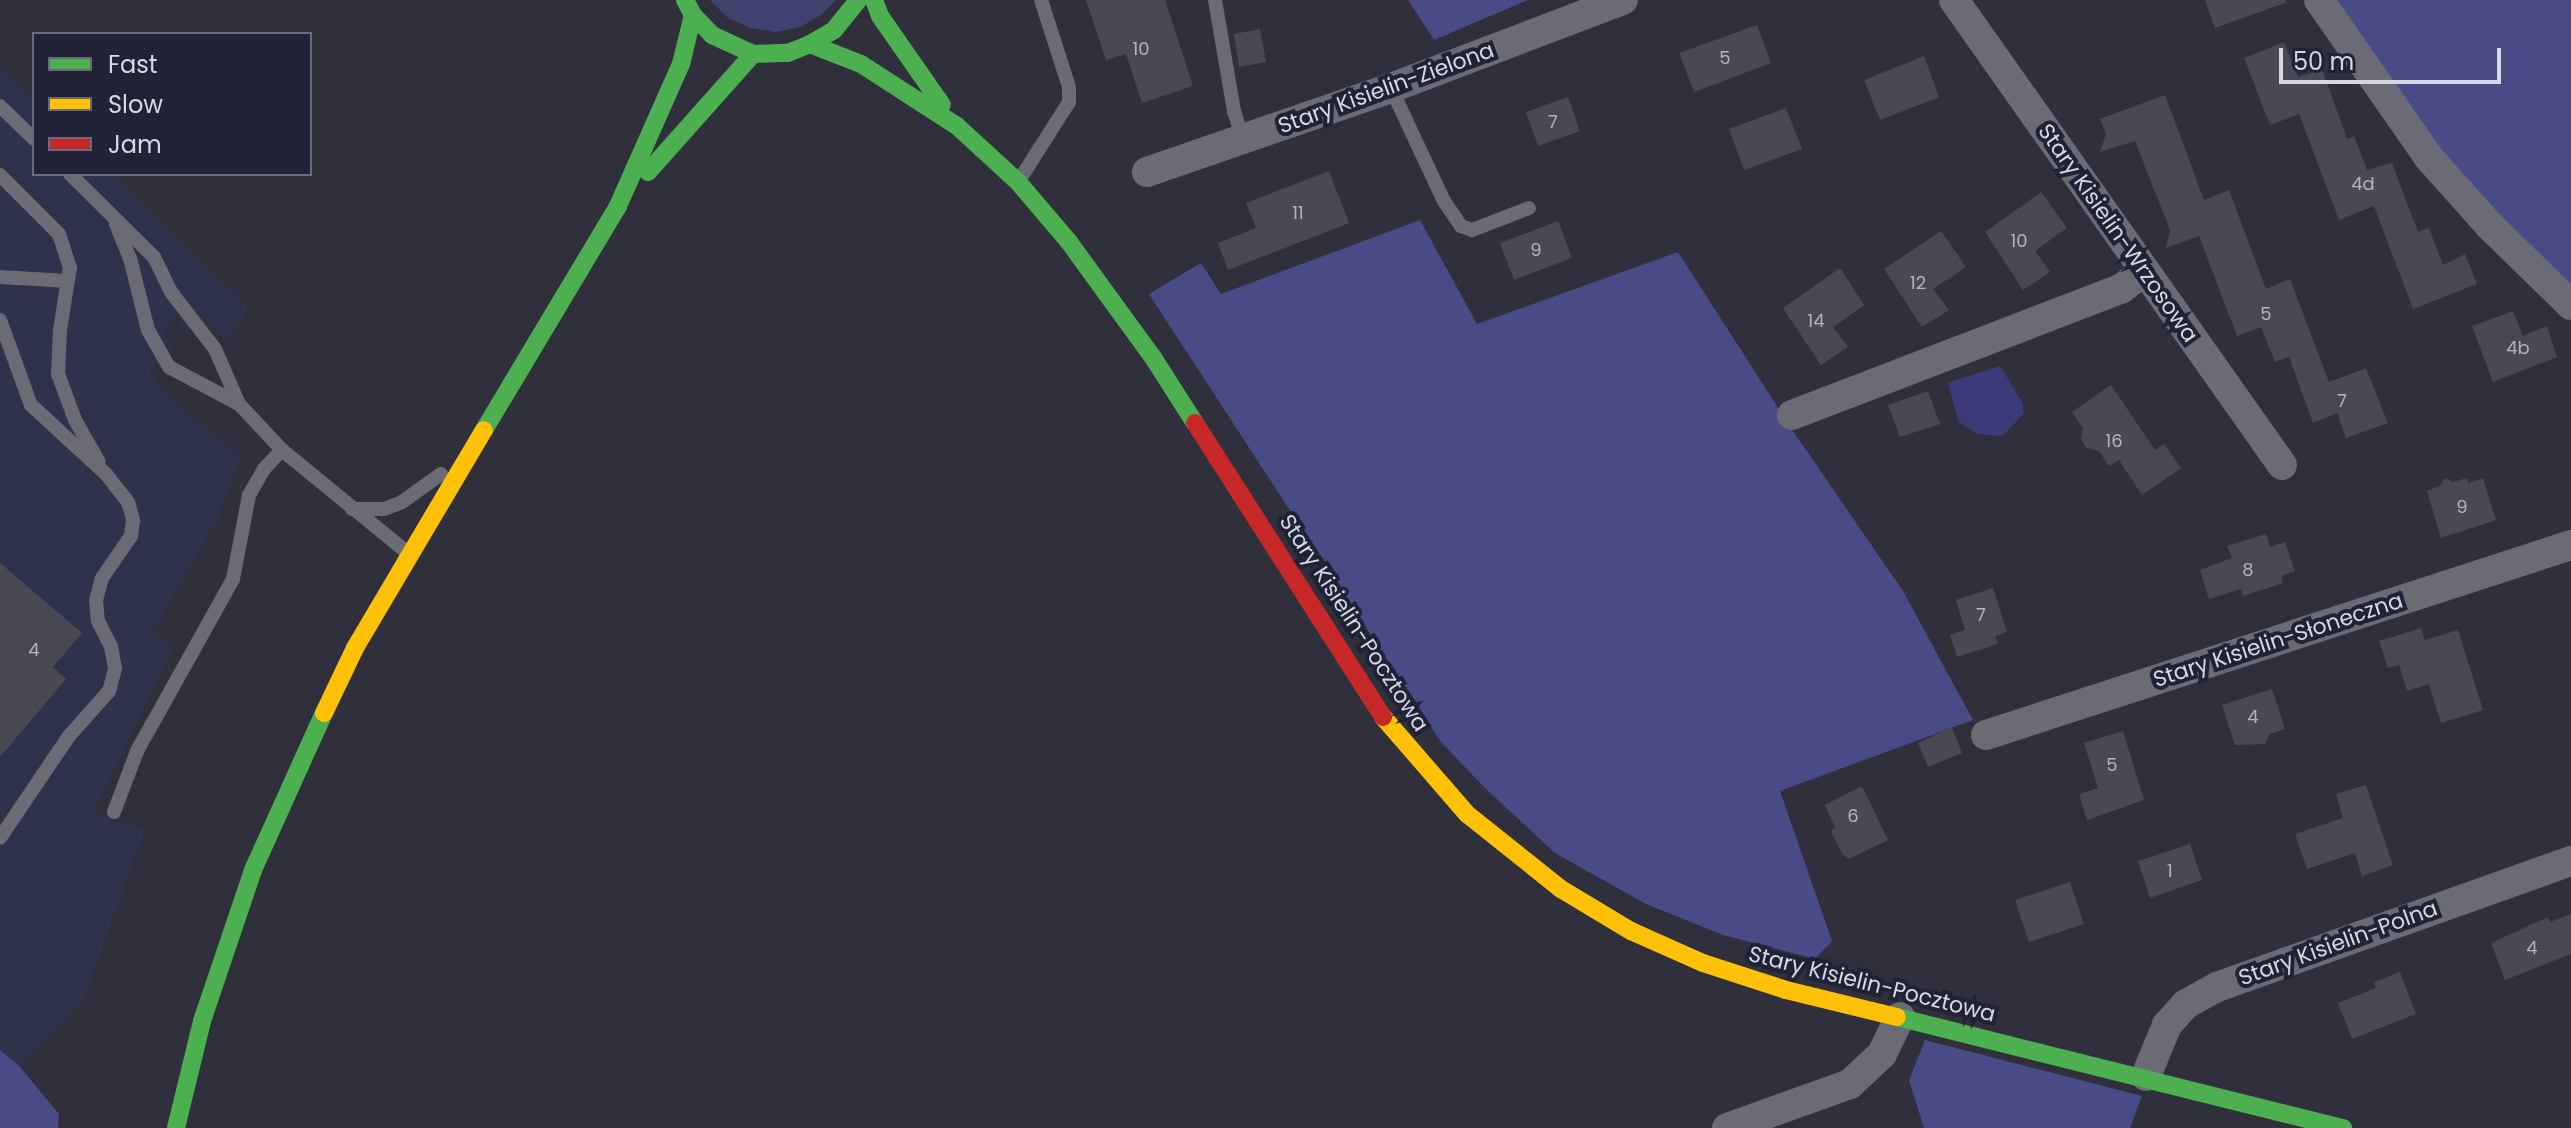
<!DOCTYPE html>
<html>
<head>
<meta charset="utf-8">
<style>
  body { margin:0 }
  #map { position:relative; width:2571px; height:1128px; overflow:hidden; background:#2f303c; font-family:Poppins,sans-serif }
  div>[style] { position:absolute }
  [style*='--x'] { left:calc(var(--x)*1px); top:calc(var(--y)*1px); width:calc(var(--w)*1px); rotate:calc(var(--a)*1deg) }
  .built>* { inset:0; background:#2f324b }
  .green>* { inset:0; background:#3f426f }
  .forest>* { inset:0; background:#484b86 }
  .water>* { inset:0; background:#3a3b78 }
  .building>* { inset:0; background:#484953 }
  .lane>* { height:14px; margin:-7px; padding:0 7px; transform-origin:7px; border-radius:7px; background:#6a6b74 }
  .street>* { height:30px; margin:-15px; padding:0 15px; transform-origin:15px; border-radius:15px; background:#6a6b74 }
  .fast>* { height:18px; margin:-9px; padding:0 9px; transform-origin:9px; border-radius:9px; background:#4caf50 }
  .slow>* { height:18px; margin:-9px; padding:0 9px; transform-origin:9px; border-radius:9px; background:#ffc107 }
  .jam>* { height:18px; margin:-9px; padding:0 9px; transform-origin:9px; border-radius:9px; background:#c62828 }
  span { translate:-50% -50%; white-space:nowrap; text-align:center; line-height:1.15; -webkit-text-stroke:8px #202236; paint-order:stroke }
  .number-label { font-size:18px; color:#b2b4c1 }
  .number-label span { -webkit-text-stroke-width:0 }
  .street-label { font-size:22px; color:#d6d8e6 }
  .legend { position:absolute; left:32px; top:32px; width:280px; height:144px; box-sizing:border-box; background:#202236; border:2px solid #696b7c; margin:0; padding:10px 14px; list-style:none; font-size:24px; color:#d6d8e6 }
  .legend li { display:flex; align-items:center; gap:16px; height:40px }
  .legend b { width:40px; border:2px solid #696b7c }
  .scale { position:absolute; left:2279px; top:48px; width:222px; height:36px; box-sizing:border-box; border:4px solid #d6d8e6; border-top:0; padding-left:10px; font-size:24px; line-height:28px; white-space:nowrap; color:#d6d8e6; -webkit-text-stroke:6px #202236; paint-order:stroke }
</style>
</head>
<body>
<div id="map">
  <div class="built">
    <div style="clip-path:polygon(0 69px,34px 101px,34px 174px,111px 174px,249px 307px,227px 343px,205px 320px,188px 333px,176px 319px,162px 331px,176px 347px,150px 372px,172px 401px,241px 456px,220px 514px,152px 632px,173px 647px,93px 813px,145px 830px,85px 996px,20px 1067px,0 1050px)"></div>
  </div>
  <div class="green">
    <div style="clip-path:polygon(710px 0,836px 0,821px 15px,800px 27px,775px 32px,751px 28px,728px 18px)"></div>
  </div>
  <div class="forest">
    <div style="clip-path:polygon(1408px 0,1528px 0,1434px 40px)"></div>
    <div style="clip-path:polygon(2326px 0,2571px 0,2571px 311px,2542px 289px)"></div>
    <div style="clip-path:polygon(1420px 220px,1477px 324px,1678px 252px,1793px 431px,1903px 591px,1973px 720px,1780px 791px,1832px 941px,1815px 959px,1723px 935px,1646px 904px,1555px 853px,1486px 789px,1440px 741px,1149px 294px,1201px 263px,1221px 294px)"></div>
    <div style="clip-path:polygon(1925px 1040px,2142px 1096px,2130px 1128px,1924px 1128px,1909px 1080px)"></div>
    <div style="clip-path:polygon(0 1050px,20px 1067px,59px 1114px,58px 1128px,0 1128px)"></div>
  </div>
  <div class="water">
    <div style="clip-path:polygon(2000px 366px,2022px 402px,2024px 413px,2003px 436px,1977px 434px,1958px 421px,1948px 383px)"></div>
  </div>
  <div class="building">
    <div style="clip-path:polygon(1086px 0,1165px 0,1193px 86px,1142px 103px,1126px 54px,1106px 60px)"></div>
    <div style="clip-path:polygon(2205px 0,2285px 0,2285px 3px,2215px 28px)"></div>
    <div style="clip-path:polygon(1757px 25px,1771px 63px,1694px 92px,1679px 53px)"></div>
    <div style="clip-path:polygon(1260px 29px,1266px 62px,1239px 67px,1234px 34px)"></div>
    <div style="clip-path:polygon(2284px 42px,2298px 77px,2322px 69px,2347px 139px,2354px 136px,2367px 170px,2392px 163px,2418px 232px,2429px 228px,2443px 265px,2465px 254px,2477px 284px,2413px 309px,2374px 206px,2339px 220px,2299px 114px,2270px 125px,2244px 58px)"></div>
    <div style="clip-path:polygon(1924px 56px,1939px 97px,1880px 120px,1864px 80px)"></div>
    <div style="clip-path:polygon(2165px 95px,2204px 200px,2229px 190px,2266px 289px,2290px 279px,2329px 382px,2366px 368px,2388px 423px,2346px 438px,2337px 413px,2313px 423px,2289px 357px,2275px 362px,2261px 327px,2237px 336px,2199px 236px,2166px 248px,2170px 230px,2135px 141px,2100px 152px,2106px 134px,2100px 119px)"></div>
    <div style="clip-path:polygon(1568px 97px,1580px 131px,1538px 146px,1526px 112px)"></div>
    <div style="clip-path:polygon(1786px 108px,1802px 149px,1744px 170px,1729px 129px)"></div>
    <div style="clip-path:polygon(1329px 171px,1349px 223px,1228px 270px,1218px 243px,1256px 228px,1246px 203px)"></div>
    <div style="clip-path:polygon(2041px 192px,2067px 228px,2035px 251px,2050px 272px,2023px 290px,1985px 232px)"></div>
    <div style="clip-path:polygon(1558px 221px,1572px 258px,1514px 280px,1500px 243px)"></div>
    <div style="clip-path:polygon(1941px 231px,1966px 267px,1933px 289px,1949px 310px,1922px 327px,1884px 269px)"></div>
    <div style="clip-path:polygon(1840px 268px,1864px 305px,1833px 327px,1848px 347px,1821px 365px,1783px 308px)"></div>
    <div style="clip-path:polygon(2513px 311px,2523px 336px,2547px 326px,2557px 357px,2493px 382px,2472px 326px)"></div>
    <div style="clip-path:polygon(2111px 385px,2155px 450px,2164px 444px,2181px 468px,2142px 495px,2119px 460px,2109px 466px,2099px 451px,2087px 448px,2081px 439px,2083px 428px,2072px 412px)"></div>
    <div style="clip-path:polygon(1928px 391px,1940px 424px,1900px 437px,1888px 405px)"></div>
    <div style="clip-path:polygon(2445px 478px,2453px 482px,2467px 478px,2468px 483px,2483px 478px,2496px 520px,2441px 538px,2427px 491px,2440px 486px)"></div>
    <div style="clip-path:polygon(2266px 534px,2270px 547px,2285px 542px,2295px 571px,2281px 576px,2283px 583px,2243px 596px,2241px 589px,2209px 599px,2200px 570px,2232px 558px,2227px 546px)"></div>
    <div style="clip-path:polygon(0 563px,82px 633px,53px 667px,66px 679px,0 757px)"></div>
    <div style="clip-path:polygon(1993px 588px,2007px 632px,1995px 636px,1998px 644px,1957px 657px,1950px 635px,1965px 630px,1956px 600px)"></div>
    <div style="clip-path:polygon(2421px 628px,2425px 640px,2458px 630px,2483px 710px,2441px 723px,2429px 684px,2407px 691px,2399px 665px,2388px 668px,2379px 641px)"></div>
    <div style="clip-path:polygon(2272px 689px,2285px 729px,2270px 734px,2265px 744px,2235px 745px,2222px 705px)"></div>
    <div style="clip-path:polygon(1952px 727px,1962px 753px,1928px 767px,1918px 743px)"></div>
    <div style="clip-path:polygon(2123px 731px,2144px 800px,2087px 820px,2079px 794px,2098px 788px,2084px 743px)"></div>
    <div style="clip-path:polygon(2366px 785px,2393px 865px,2362px 876px,2355px 853px,2307px 869px,2295px 834px,2343px 818px,2336px 794px)"></div>
    <div style="clip-path:polygon(1862px 786px,1888px 840px,1849px 859px,1842px 854px,1831px 831px,1835px 827px,1825px 805px)"></div>
    <div style="clip-path:polygon(2190px 844px,2202px 880px,2150px 898px,2138px 861px)"></div>
    <div style="clip-path:polygon(2070px 882px,2084px 924px,2029px 942px,2015px 900px)"></div>
    <div style="clip-path:polygon(2571px 914px,2571px 954px,2505px 980px,2491px 943px,2548px 917px,2550px 922px)"></div>
    <div style="clip-path:polygon(2400px 972px,2416px 1014px,2352px 1039px,2338px 1003px,2376px 988px,2374px 982px)"></div>
  </div>
  <div class="lane">
    <div style="--x:1215;--y:0;--w:113;--a:80.3"></div>
    <div style="--x:1234;--y:111;--w:29;--a:72"></div>
    <div style="--x:1391;--y:88;--w:125;--a:64.9"></div>
    <div style="--x:1444;--y:201;--w:30;--a:56"></div>
    <div style="--x:1461;--y:226;--w:12;--a:20"></div>
    <div style="--x:1472;--y:230;--w:61;--a:-21.1"></div>
    <div style="--x:0;--y:106;--w:47;--a:44.1"></div>
    <div style="--x:70;--y:174;--w:118;--a:44.7"></div>
    <div style="--x:154;--y:257;--w:39;--a:64"></div>
    <div style="--x:171;--y:292;--w:72;--a:52.3"></div>
    <div style="--x:215;--y:349;--w:60;--a:66.4"></div>
    <div style="--x:239;--y:404;--w:63;--a:46.9"></div>
    <div style="--x:282;--y:450;--w:163;--a:39.3"></div>
    <div style="--x:0;--y:175;--w:83;--a:45"></div>
    <div style="--x:59;--y:234;--w:35;--a:72"></div>
    <div style="--x:70;--y:267;--w:64;--a:99"></div>
    <div style="--x:60;--y:330;--w:44;--a:92.6"></div>
    <div style="--x:58;--y:374;--w:49;--a:69.7"></div>
    <div style="--x:75;--y:420;--w:48;--a:60.3"></div>
    <div style="--x:1020;--y:179;--w:91;--a:-57.5"></div>
    <div style="--x:1069;--y:102;--w:15;--a:-90"></div>
    <div style="--x:1069;--y:87;--w:91;--a:-107.8"></div>
    <div style="--x:116;--y:224;--w:37;--a:68"></div>
    <div style="--x:130;--y:258;--w:74;--a:76"></div>
    <div style="--x:148;--y:330;--w:43;--a:60.4"></div>
    <div style="--x:169;--y:367;--w:79;--a:27.9"></div>
    <div style="--x:0;--y:277;--w:68;--a:3.4"></div>
    <div style="--x:0;--y:320;--w:90;--a:70"></div>
    <div style="--x:31;--y:405;--w:102;--a:42.6"></div>
    <div style="--x:106;--y:474;--w:36;--a:52"></div>
    <div style="--x:128;--y:502;--w:19;--a:74"></div>
    <div style="--x:133;--y:520;--w:16;--a:97"></div>
    <div style="--x:131;--y:536;--w:51;--a:124.6"></div>
    <div style="--x:102;--y:578;--w:23;--a:105"></div>
    <div style="--x:96;--y:600;--w:21;--a:85"></div>
    <div style="--x:98;--y:621;--w:28;--a:63"></div>
    <div style="--x:111;--y:646;--w:23;--a:80"></div>
    <div style="--x:115;--y:669;--w:23;--a:105"></div>
    <div style="--x:109;--y:691;--w:60;--a:131.6"></div>
    <div style="--x:69;--y:736;--w:123;--a:124.1"></div>
    <div style="--x:352;--y:509;--w:32;--a:0"></div>
    <div style="--x:384;--y:509;--w:19;--a:-21"></div>
    <div style="--x:402;--y:502;--w:48;--a:-35.7"></div>
    <div style="--x:114;--y:812;--w:65;--a:-69.3"></div>
    <div style="--x:137;--y:751;--w:197;--a:-60.8"></div>
    <div style="--x:233;--y:579;--w:86;--a:-79.2"></div>
    <div style="--x:249;--y:495;--w:30;--a:-60"></div>
    <div style="--x:264;--y:469;--w:26;--a:-47"></div>
  </div>
  <div class="street">
    <div style="--x:1954;--y:0;--w:569;--a:54.8"></div>
    <div style="--x:2319;--y:0;--w:194;--a:55.1"></div>
    <div style="--x:2430;--y:159;--w:90;--a:48.2"></div>
    <div style="--x:2490;--y:226;--w:113;--a:44.3"></div>
    <div style="--x:1147;--y:172;--w:258;--a:-19"></div>
    <div style="--x:1391;--y:88;--w:248;--a:-20.8"></div>
    <div style="--x:1792;--y:415;--w:352;--a:-21"></div>
    <div style="--x:2121;--y:289;--w:29;--a:-38"></div>
    <div style="--x:1986;--y:735;--w:615;--a:-17.99"></div>
    <div style="--x:2146;--y:1076;--w:55;--a:-67.6"></div>
    <div style="--x:2167;--y:1025;--w:28;--a:-48"></div>
    <div style="--x:2186;--y:1004;--w:35;--a:-29"></div>
    <div style="--x:2217;--y:987;--w:376;--a:-19.6"></div>
    <div style="--x:1727;--y:1128;--w:131;--a:-19.7"></div>
    <div style="--x:1850;--y:1084;--w:44;--a:-43.2"></div>
    <div style="--x:1882;--y:1054;--w:41;--a:-64.1"></div>
  </div>
  <div class="fast">
    <div style="--x:685;--y:0;--w:17;--a:62"></div>
    <div style="--x:693;--y:15;--w:28;--a:46"></div>
    <div style="--x:712;--y:35;--w:45;--a:24.9"></div>
    <div style="--x:753;--y:54;--w:35;--a:-2"></div>
    <div style="--x:788;--y:53;--w:24;--a:-22"></div>
    <div style="--x:810;--y:44;--w:28;--a:-30"></div>
    <div style="--x:834;--y:30;--w:38;--a:-51"></div>
    <div style="--x:874;--y:0;--w:17;--a:69"></div>
    <div style="--x:880;--y:16;--w:108;--a:55.1"></div>
    <div style="--x:810;--y:44;--w:55;--a:21.4"></div>
    <div style="--x:861;--y:64;--w:114;--a:32.9"></div>
    <div style="--x:957;--y:126;--w:83;--a:42.6"></div>
    <div style="--x:1018;--y:182;--w:79;--a:49.6"></div>
    <div style="--x:1069;--y:242;--w:145;--a:54"></div>
    <div style="--x:1154;--y:359;--w:76;--a:57.4"></div>
    <div style="--x:648;--y:172;--w:158;--a:-48.3"></div>
    <div style="--x:484;--y:430;--w:261;--a:-59.1"></div>
    <div style="--x:618;--y:206;--w:155;--a:-66.1"></div>
    <div style="--x:681;--y:64;--w:50;--a:-76.2"></div>
    <div style="--x:1897;--y:1017;--w:460;--a:14"></div>
    <div style="--x:176;--y:1128;--w:110;--a:-76.3"></div>
    <div style="--x:202;--y:1021;--w:159;--a:-71.3"></div>
    <div style="--x:253;--y:870;--w:172;--a:-65.7"></div>
  </div>
  <div class="slow">
    <div style="--x:324;--y:713;--w:72;--a:-64.5"></div>
    <div style="--x:355;--y:648;--w:253;--a:-59.4"></div>
    <div style="--x:1383;--y:717;--w:128;--a:49.1"></div>
    <div style="--x:1467;--y:814;--w:120;--a:38.6"></div>
    <div style="--x:1561;--y:889;--w:82;--a:31"></div>
    <div style="--x:1631;--y:931;--w:79;--a:24"></div>
    <div style="--x:1703;--y:963;--w:87;--a:18"></div>
    <div style="--x:1786;--y:990;--w:114;--a:13.7"></div>
  </div>
  <div class="jam">
    <div style="--x:1195;--y:423;--w:349;--a:57.4"></div>
  </div>
  <div class="number-label">
    <span style="left:1141px;top:49px">10</span>
    <span style="left:1725px;top:58px">5</span>
    <span style="left:1553px;top:122px">7</span>
    <span style="left:2363px;top:184px">4d</span>
    <span style="left:1298px;top:213px">11</span>
    <span style="left:2019px;top:241px">10</span>
    <span style="left:1536px;top:250px">9</span>
    <span style="left:1918px;top:283px">12</span>
    <span style="left:2266px;top:314px">5</span>
    <span style="left:1816px;top:321px">14</span>
    <span style="left:2518px;top:348px">4b</span>
    <span style="left:2342px;top:401px">7</span>
    <span style="left:2114px;top:441px">16</span>
    <span style="left:2462px;top:507px">9</span>
    <span style="left:2248px;top:570px">8</span>
    <span style="left:1981px;top:615px">7</span>
    <span style="left:34px;top:650px">4</span>
    <span style="left:2253px;top:717px">4</span>
    <span style="left:2112px;top:765px">5</span>
    <span style="left:1853px;top:816px">6</span>
    <span style="left:2170px;top:871px">1</span>
    <span style="left:2532px;top:948px">4</span>
  </div>
  <div class="street-label">
    <span style="left:1386px;top:88px;rotate:-20deg">Stary Kisielin-Zielona</span>
    <span style="left:2118px;top:233px;rotate:55deg">Stary Kisielin-Wrzosowa</span>
    <span style="left:1354px;top:623px;rotate:57deg">Stary Kisielin-Pocztowa</span>
    <span style="left:2278px;top:640px;rotate:-18deg">Stary Kisielin-Słoneczna</span>
    <span style="left:2338px;top:943px;rotate:-20deg">Stary Kisielin-Polna</span>
    <span style="left:1872px;top:984px;rotate:14deg">Stary Kisielin-Pocztowa</span>
  </div>
  <ul class="legend">
  <li><b style="height:10px;background:#4caf50"></b>Fast</li>
  <li><b style="height:10px;background:#ffc107"></b>Slow</li>
  <li><b style="height:10px;background:#c62828"></b>Jam</li>
  </ul>
  <div class="scale">50 m</div>
</div>
</body>
</html>
